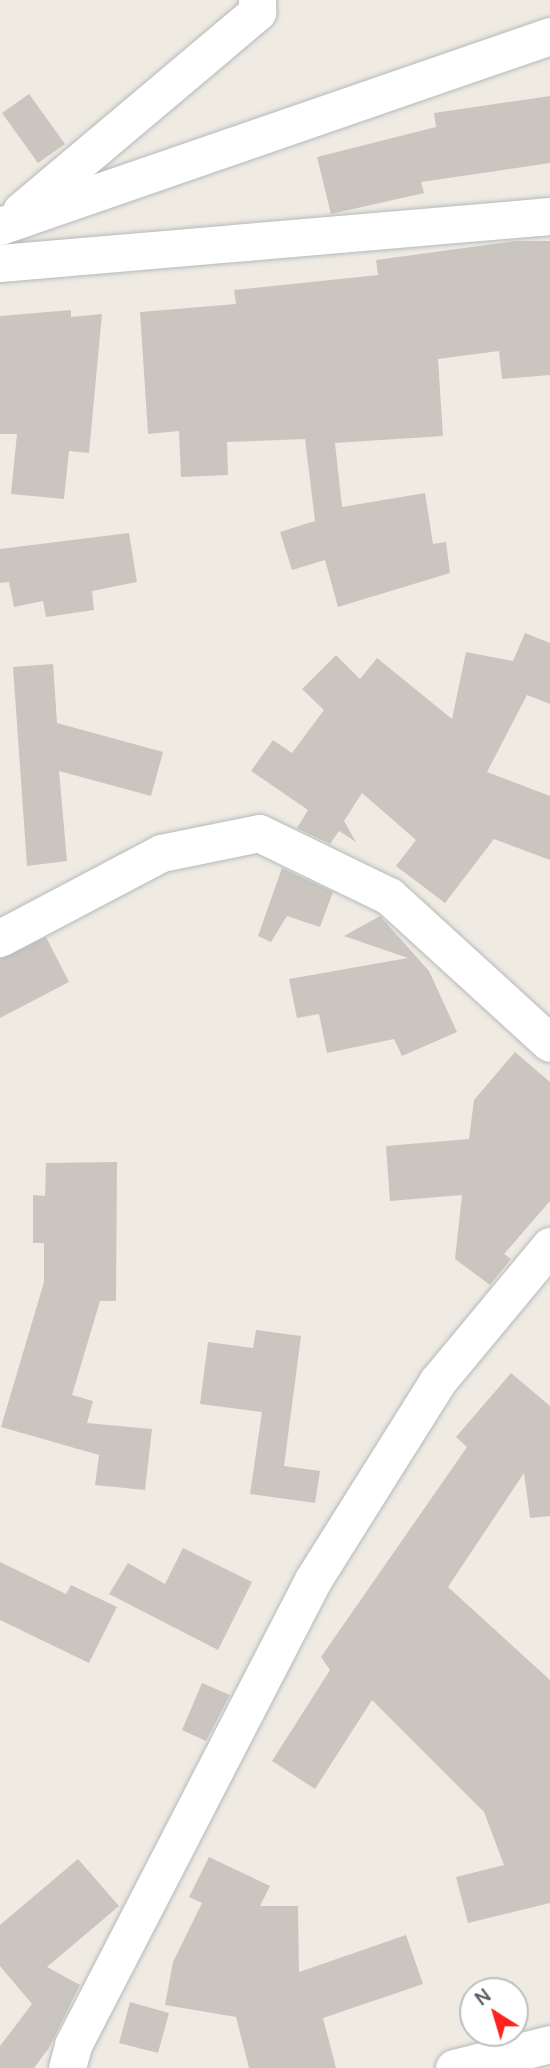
<!DOCTYPE html>
<html>
<head>
<meta charset="utf-8">
<style>
  body { margin:0 }
  #map { position:relative; width:550px; height:2068px; overflow:hidden; background:#efebe2; font-family:Manrope,sans-serif }
  div>[style] { position:absolute }
  [style*='--x'] { left:calc(var(--x)*1px); top:calc(var(--y)*1px); width:calc(var(--w)*1px); rotate:calc(var(--a)*1deg) }
  .building>* { inset:0; background:#cac6bf }
  .roads { filter:drop-shadow(0 0 2px #b5b9be) drop-shadow(0 0 2px #b5b9be) }
  .street>* { height:37px; margin:-18.5px; padding:0 18.5px; transform-origin:18.5px; border-radius:18.5px; background:#fff }
  span { translate:-50% -50%; white-space:nowrap; text-align:center; line-height:1.15; -webkit-text-stroke:6px #fff; paint-order:stroke }
  .north { position:absolute; left:459px; top:1977px; width:70px; height:70px; box-sizing:border-box; background:#fff; border:2px solid #bdbfc1; border-radius:50%; rotate:323deg; font-size:19px; font-weight:700; line-height:28px; text-align:center; color:#5a5f65 }
  .north::after { content:''; display:block; margin:auto; width:24px; height:32px; background:#fb231c; clip-path:polygon(50% 0,100% 100%,50% 72%,0 100%) }
</style>
</head>
<body>
<div id="map">
  <div class="building">
    <div style="clip-path:polygon(29px 94px,65px 144px,38px 163px,2px 113px)"></div>
    <div style="clip-path:polygon(550px 96px,550px 163px,421px 182px,424px 193px,331px 214px,317px 157px,436px 127px,434px 113px)"></div>
    <div style="clip-path:polygon(516px 241px,550px 241px,550px 375px,502px 379px,499px 351px,438px 359px,443px 436px,335px 443px,342px 507px,425px 493px,433px 544px,446px 542px,450px 573px,338px 607px,325px 560px,292px 570px,280px 532px,315px 521px,305px 439px,227px 442px,228px 475px,181px 477px,179px 431px,148px 434px,140px 312px,236px 304px,234px 290px,378px 275px,376px 260px)"></div>
    <div style="clip-path:polygon(71px 310px,71px 317px,102px 314px,89px 453px,69px 451px,64px 499px,11px 494px,17px 434px,0 434px,0 316px)"></div>
    <div style="clip-path:polygon(129px 533px,137px 582px,92px 591px,94px 610px,46px 617px,43px 601px,14px 607px,9px 582px,0 583px,0 549px)"></div>
    <div style="clip-path:polygon(525px 633px,550px 643px,550px 704px,527px 695px,487px 772px,550px 796px,550px 860px,494px 839px,445px 903px,396px 866px,416px 840px,362px 793px,344px 821px,356px 842px,339px 831px,330px 844px,297px 828px,308px 810px,251px 771px,273px 740px,292px 753px,324px 710px,302px 689px,336px 655px,360px 679px,377px 658px,452px 719px,466px 652px,513px 661px)"></div>
    <div style="clip-path:polygon(53px 664px,57px 723px,163px 752px,151px 796px,59px 771px,67px 861px,27px 866px,13px 667px)"></div>
    <div style="clip-path:polygon(282px 868px,333px 892px,320px 927px,287px 916px,271px 942px,258px 936px)"></div>
    <div style="clip-path:polygon(380px 916px,429px 971px,457px 1032px,402px 1056px,394px 1039px,327px 1053px,319px 1014px,297px 1018px,289px 979px,408px 958px,344px 936px)"></div>
    <div style="clip-path:polygon(46px 937px,69px 982px,0 1018px,0 959px)"></div>
    <div style="clip-path:polygon(515px 1052px,550px 1082px,550px 1201px,504px 1254px,511px 1259px,490px 1285px,455px 1259px,462px 1195px,390px 1201px,386px 1146px,469px 1139px,474px 1100px)"></div>
    <div style="clip-path:polygon(117px 1162px,116px 1301px,100px 1301px,72px 1395px,93px 1401px,87px 1423px,152px 1429px,145px 1490px,95px 1485px,99px 1455px,1px 1427px,44px 1282px,44px 1243px,33px 1243px,33px 1195px,45px 1196px,46px 1163px)"></div>
    <div style="clip-path:polygon(256px 1330px,301px 1336px,284px 1466px,320px 1471px,315px 1503px,250px 1494px,262px 1412px,200px 1404px,208px 1342px,253px 1348px)"></div>
    <div style="clip-path:polygon(511px 1373px,550px 1406px,550px 1516px,530px 1518px,524px 1473px,448px 1587px,550px 1680px,550px 1903px,468px 1923px,456px 1877px,504px 1865px,484px 1812px,372px 1700px,315px 1789px,272px 1761px,330px 1670px,321px 1657px,467px 1447px,456px 1437px)"></div>
    <div style="clip-path:polygon(183px 1548px,252px 1582px,218px 1650px,109px 1594px,128px 1563px,165px 1584px)"></div>
    <div style="clip-path:polygon(0 1562px,66px 1594px,71px 1585px,117px 1607px,89px 1663px,0 1620px)"></div>
    <div style="clip-path:polygon(202px 1683px,230px 1695px,206px 1741px,182px 1730px)"></div>
    <div style="clip-path:polygon(209px 1857px,270px 1886px,260px 1906px,298px 1906px,299px 1972px,406px 1935px,423px 1984px,323px 2018px,336px 2068px,249px 2068px,236px 2017px,165px 2005px,173px 1962px,202px 1903px,189px 1897px)"></div>
    <div style="clip-path:polygon(78px 1859px,119px 1906px,47px 1967px,80px 1985px,49px 2048px,34px 2068px,0 2068px,0 2046px,32px 2004px,0 1966px,0 1925px)"></div>
    <div style="clip-path:polygon(130px 2002px,169px 2013px,158px 2053px,119px 2043px)"></div>
  </div>
  <div class="roads">
    <div class="street">
      <div style="--x:21;--y:211;--w:309;--a:-40.1"></div>
      <div style="--x:257;--y:12;--w:12;--a:-90"></div>
      <div style="--x:0;--y:226;--w:582;--a:-19.06"></div>
      <div style="--x:0;--y:263;--w:552;--a:-4.88"></div>
      <div style="--x:0;--y:938;--w:182;--a:-27.8"></div>
      <div style="--x:161;--y:853;--w:100;--a:-11.5"></div>
      <div style="--x:259;--y:833;--w:144;--a:25.9"></div>
      <div style="--x:389;--y:896;--w:218;--a:42.4"></div>
      <div style="--x:67;--y:2068;--w:24;--a:-75"></div>
      <div style="--x:73;--y:2045;--w:523;--a:-62.7"></div>
      <div style="--x:313;--y:1580;--w:234;--a:-57.9"></div>
      <div style="--x:437;--y:1382;--w:177;--a:-50.3"></div>
      <div style="--x:454;--y:2068;--w:99;--a:-14"></div>
    </div>
  </div>
  <div class="north">N</div>
</div>
</body>
</html>
